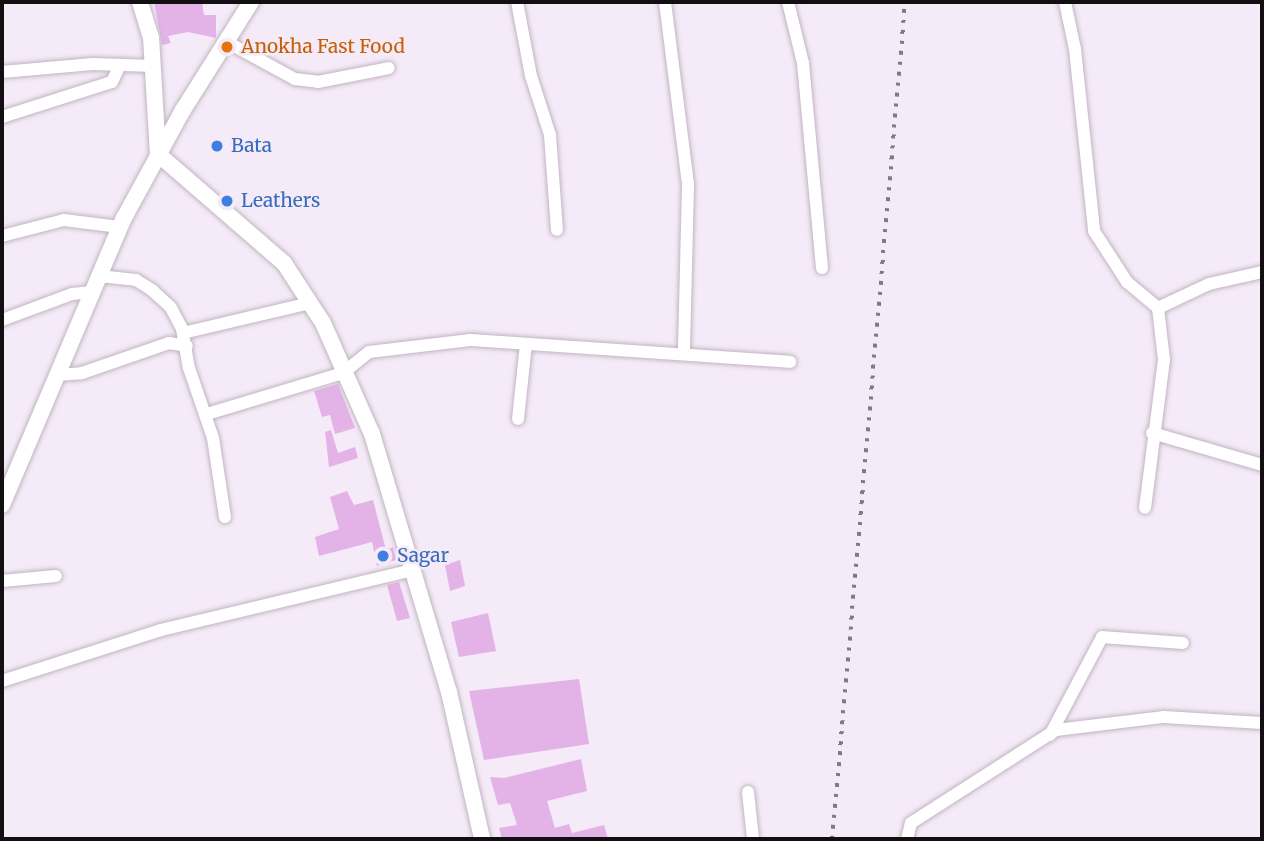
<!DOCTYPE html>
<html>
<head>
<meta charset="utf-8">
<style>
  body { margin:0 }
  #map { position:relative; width:1264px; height:841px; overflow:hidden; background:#f5eaf7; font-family:Merriweather,serif }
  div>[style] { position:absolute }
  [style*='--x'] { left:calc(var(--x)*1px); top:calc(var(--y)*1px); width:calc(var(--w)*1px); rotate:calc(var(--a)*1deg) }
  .building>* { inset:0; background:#e3b3e8 }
  .roads { filter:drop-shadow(0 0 2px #c0b5c1) drop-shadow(0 0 2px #c0b5c1) }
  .minor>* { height:12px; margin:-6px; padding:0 6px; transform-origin:6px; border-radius:6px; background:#fff }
  .major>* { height:16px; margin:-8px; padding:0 8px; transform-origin:8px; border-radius:8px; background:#fff }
  .rail>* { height:3.5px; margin-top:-1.75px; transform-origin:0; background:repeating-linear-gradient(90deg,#817a82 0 3.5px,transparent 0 10.5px) }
  .dots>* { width:19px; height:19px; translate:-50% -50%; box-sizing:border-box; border:4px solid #f5eaf7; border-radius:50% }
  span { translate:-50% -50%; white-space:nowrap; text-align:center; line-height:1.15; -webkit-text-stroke:5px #f5eaf7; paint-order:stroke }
  .food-label { font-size:19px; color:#c56008 }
  .left { translate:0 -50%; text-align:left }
  .shop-label { font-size:19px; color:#366cbe }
  .frame { position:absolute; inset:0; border:4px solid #120e12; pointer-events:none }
</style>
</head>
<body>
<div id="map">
  <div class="building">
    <div style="clip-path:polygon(154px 2px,202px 2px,204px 15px,216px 15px,216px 38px,188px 32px,168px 36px,171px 43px,162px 45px)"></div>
    <div style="clip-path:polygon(338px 384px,355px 428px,335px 434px,330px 415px,322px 417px,314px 391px)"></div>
    <div style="clip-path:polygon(331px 430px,338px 453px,355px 447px,358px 458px,329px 467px,325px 432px)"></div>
    <div style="clip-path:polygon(347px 491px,354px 505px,373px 500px,386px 550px,393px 547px,396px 560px,377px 566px,372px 542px,319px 556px,315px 537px,339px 529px,330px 497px)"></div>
    <div style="clip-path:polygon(460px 560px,465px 586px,450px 591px,445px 565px)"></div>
    <div style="clip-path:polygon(399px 582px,410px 618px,397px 621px,387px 585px)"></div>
    <div style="clip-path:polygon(488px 613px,496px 651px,459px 657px,451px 622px)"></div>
    <div style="clip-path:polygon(579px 679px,589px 744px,484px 760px,469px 691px)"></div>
    <div style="clip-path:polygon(581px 759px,587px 791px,547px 801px,555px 828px,569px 824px,572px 833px,604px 825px,608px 839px,502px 839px,499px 828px,517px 825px,510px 803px,498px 805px,490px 777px,504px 778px)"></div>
  </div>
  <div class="roads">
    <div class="minor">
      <div style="--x:517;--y:2;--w:75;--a:79.3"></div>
      <div style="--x:531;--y:76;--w:62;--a:72.1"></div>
      <div style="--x:550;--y:135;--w:95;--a:85.8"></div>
      <div style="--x:665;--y:2;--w:184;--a:82.8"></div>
      <div style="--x:688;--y:185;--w:168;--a:91.4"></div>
      <div style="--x:788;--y:2;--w:63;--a:76.2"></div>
      <div style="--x:803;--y:63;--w:206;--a:84.7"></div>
      <div style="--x:1065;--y:2;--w:48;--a:78"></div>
      <div style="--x:1075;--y:49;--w:183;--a:84"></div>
      <div style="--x:1094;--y:231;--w:61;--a:57.1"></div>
      <div style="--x:1127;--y:282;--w:40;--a:40"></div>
      <div style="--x:1158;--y:308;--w:52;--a:83.4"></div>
      <div style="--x:1164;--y:360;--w:149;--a:97.3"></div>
      <div style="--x:225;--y:41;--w:80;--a:28.5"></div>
      <div style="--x:295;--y:79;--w:23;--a:7"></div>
      <div style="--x:318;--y:82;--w:72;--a:-11.2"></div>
      <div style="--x:2;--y:72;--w:91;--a:-5"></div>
      <div style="--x:93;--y:64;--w:61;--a:1.9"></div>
      <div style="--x:2;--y:117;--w:115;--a:-17.7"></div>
      <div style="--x:112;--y:82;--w:19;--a:-65"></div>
      <div style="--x:2;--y:236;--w:64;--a:-14.5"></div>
      <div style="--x:64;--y:220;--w:56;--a:7.1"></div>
      <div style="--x:99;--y:276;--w:37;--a:6"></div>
      <div style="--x:136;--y:280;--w:19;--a:32"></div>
      <div style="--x:152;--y:290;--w:26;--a:43"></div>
      <div style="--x:171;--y:308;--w:24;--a:62"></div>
      <div style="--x:182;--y:329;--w:40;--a:80"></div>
      <div style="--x:189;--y:368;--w:74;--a:71.1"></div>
      <div style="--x:213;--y:438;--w:80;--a:81.4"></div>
      <div style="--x:1158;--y:308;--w:56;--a:-25.2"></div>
      <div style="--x:1209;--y:284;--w:54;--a:-12.8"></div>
      <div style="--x:2;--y:320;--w:75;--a:-20.4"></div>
      <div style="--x:72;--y:294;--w:20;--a:-6"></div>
      <div style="--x:183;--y:333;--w:130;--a:-13.3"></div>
      <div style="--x:56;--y:375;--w:26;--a:-4"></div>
      <div style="--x:82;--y:373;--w:92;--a:-19"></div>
      <div style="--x:169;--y:343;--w:18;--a:9"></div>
      <div style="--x:207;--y:414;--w:142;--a:-16.8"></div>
      <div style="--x:343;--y:373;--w:33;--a:-39"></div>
      <div style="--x:369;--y:352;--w:102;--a:-6.8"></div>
      <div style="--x:470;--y:340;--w:321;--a:3.9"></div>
      <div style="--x:518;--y:419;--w:75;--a:-83.9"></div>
      <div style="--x:1152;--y:433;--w:115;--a:16.2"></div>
      <div style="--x:2;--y:581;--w:54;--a:-5.3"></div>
      <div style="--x:2;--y:681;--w:167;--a:-17.8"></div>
      <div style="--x:161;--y:630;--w:250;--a:-13.4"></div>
      <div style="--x:1050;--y:735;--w:111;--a:-62"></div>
      <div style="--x:1102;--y:637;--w:81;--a:4.2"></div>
      <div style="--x:748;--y:792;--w:47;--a:83.9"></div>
      <div style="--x:907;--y:839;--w:16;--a:-76"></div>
      <div style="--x:911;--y:823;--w:172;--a:-32.7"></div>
      <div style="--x:1056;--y:730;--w:109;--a:-6.9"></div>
      <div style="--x:1164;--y:717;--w:98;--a:3.5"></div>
    </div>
    <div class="major">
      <div style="--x:140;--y:2;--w:37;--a:73"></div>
      <div style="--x:151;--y:37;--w:117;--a:86.6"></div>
      <div style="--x:158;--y:154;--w:167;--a:40.9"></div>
      <div style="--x:284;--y:263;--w:72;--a:57"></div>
      <div style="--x:323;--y:323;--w:121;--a:66.2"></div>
      <div style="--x:372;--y:434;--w:269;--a:73.4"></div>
      <div style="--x:449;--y:692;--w:151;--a:77.3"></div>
      <div style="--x:2;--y:505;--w:312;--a:-67"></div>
      <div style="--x:124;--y:218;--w:123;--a:-61.4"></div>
      <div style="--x:183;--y:110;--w:128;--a:-57.8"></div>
    </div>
  </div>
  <div class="rail">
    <div style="--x:832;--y:839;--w:840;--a:-85.02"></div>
  </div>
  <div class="dots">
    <div style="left:227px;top:47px;background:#e8710a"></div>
    <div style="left:217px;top:146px;background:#3f7fe0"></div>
    <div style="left:227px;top:201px;background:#3f7fe0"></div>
    <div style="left:383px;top:556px;background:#3f7fe0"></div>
  </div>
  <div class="food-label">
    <span class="left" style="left:241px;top:47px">Anokha Fast Food</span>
  </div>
  <div class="shop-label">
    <span class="left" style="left:231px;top:146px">Bata</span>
    <span class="left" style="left:241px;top:201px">Leathers</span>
    <span class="left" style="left:397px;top:556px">Sagar</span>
  </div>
  <div class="frame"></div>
</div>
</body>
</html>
